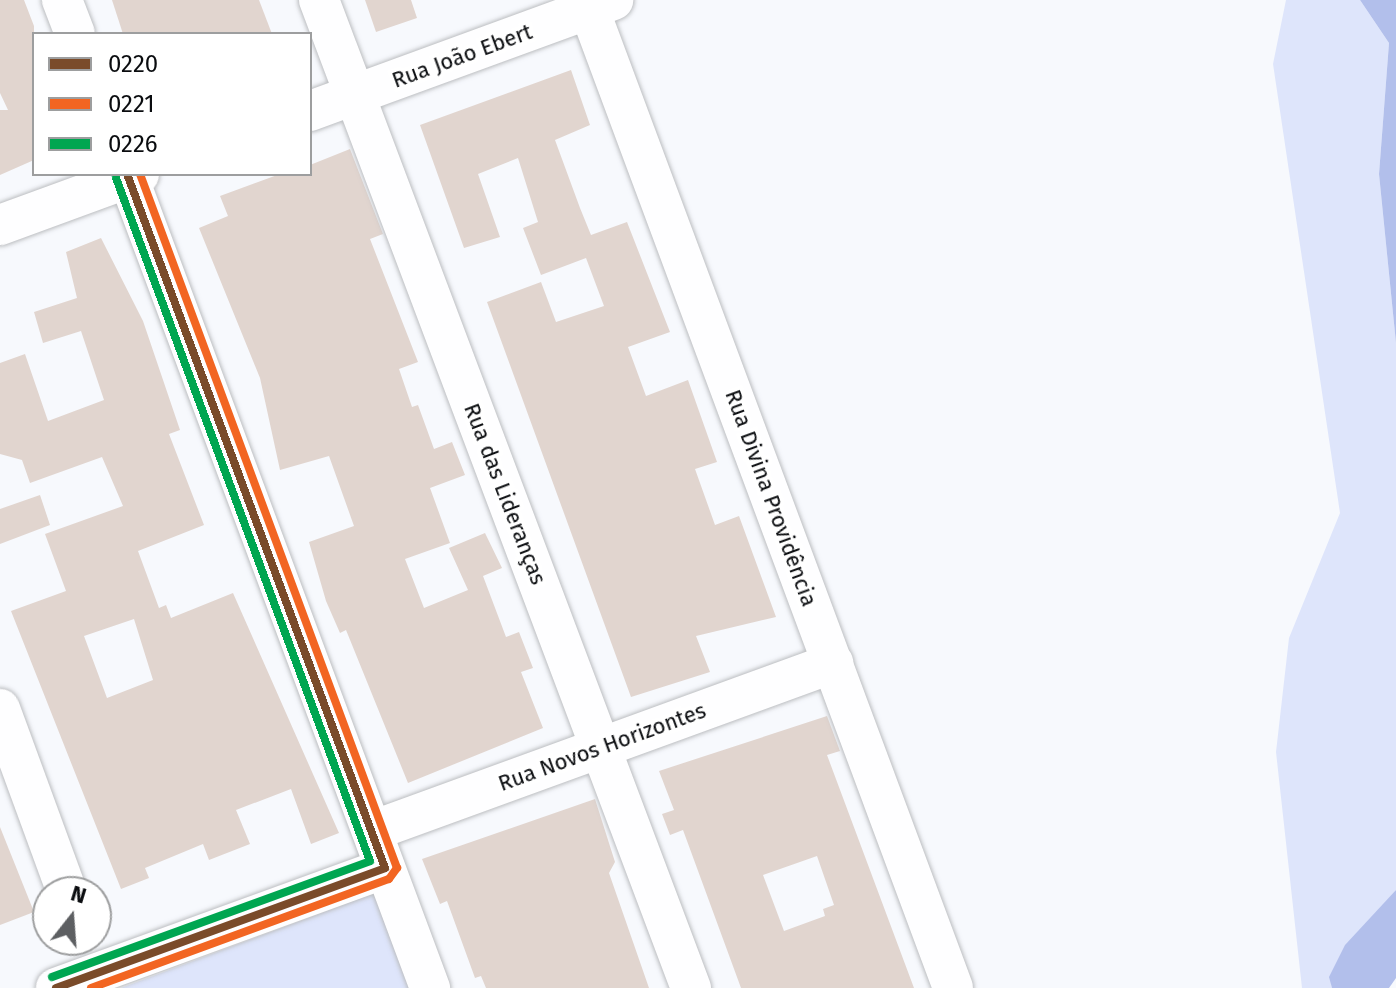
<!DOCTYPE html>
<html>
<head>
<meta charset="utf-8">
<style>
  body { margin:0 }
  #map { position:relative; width:1396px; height:988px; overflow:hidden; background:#f7f9fd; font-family:"Fira Sans",sans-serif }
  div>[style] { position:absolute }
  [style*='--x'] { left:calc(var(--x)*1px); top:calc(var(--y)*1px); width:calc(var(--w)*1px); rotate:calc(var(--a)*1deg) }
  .green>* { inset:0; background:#dee5fb }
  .water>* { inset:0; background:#b2bfeb }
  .building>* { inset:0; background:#e1d5cf }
  .roads { filter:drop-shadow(0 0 2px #bcbec1) drop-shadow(0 0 2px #bcbec1) }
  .minor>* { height:40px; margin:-20px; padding:0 20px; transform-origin:20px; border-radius:20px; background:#fefeff }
  .bus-1>* { height:8px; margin:-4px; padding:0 4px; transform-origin:4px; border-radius:4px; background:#7a4b2a }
  .bus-2>* { height:8px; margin:-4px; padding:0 4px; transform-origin:4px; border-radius:4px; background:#f26522 }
  .bus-3>* { height:8px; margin:-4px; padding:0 4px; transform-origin:4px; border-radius:4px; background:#00a651 }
  span { translate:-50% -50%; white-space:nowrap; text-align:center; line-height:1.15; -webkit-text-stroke:8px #fff; paint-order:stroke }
  .street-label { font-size:22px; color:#0a0c0f }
  .legend { position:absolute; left:32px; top:32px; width:280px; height:144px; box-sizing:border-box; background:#fff; border:2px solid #9d9e9f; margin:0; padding:10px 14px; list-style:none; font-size:24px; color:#0a0c0f }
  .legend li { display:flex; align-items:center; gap:16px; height:40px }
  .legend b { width:40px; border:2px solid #9d9e9f }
  .north { position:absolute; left:32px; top:876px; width:80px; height:80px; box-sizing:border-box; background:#fff; border:2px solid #9d9e9f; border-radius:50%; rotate:17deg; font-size:22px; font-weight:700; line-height:32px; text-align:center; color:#0a0c0f }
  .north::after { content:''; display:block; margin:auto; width:28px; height:36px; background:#5d5f62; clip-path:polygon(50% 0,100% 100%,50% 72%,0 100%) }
</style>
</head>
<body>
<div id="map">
  <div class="green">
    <div style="clip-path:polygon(1286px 0,1360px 0,1389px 43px,1379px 174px,1396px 343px,1396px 890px,1330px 977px,1332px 988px,1302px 988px,1276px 752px,1289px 638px,1340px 513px,1273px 64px)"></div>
    <div style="clip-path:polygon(377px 892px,413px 988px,121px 988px)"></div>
  </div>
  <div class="water">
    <div style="clip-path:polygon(1360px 0,1396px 0,1396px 343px,1379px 174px,1389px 43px)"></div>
    <div style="clip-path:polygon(1396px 890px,1396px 978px,1389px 988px,1332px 988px,1329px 977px,1345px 945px)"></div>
  </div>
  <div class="building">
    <div style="clip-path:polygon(0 0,24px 0,34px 26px,34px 160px,0 175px,0 110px,8px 110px,0 93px)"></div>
    <div style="clip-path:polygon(112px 0,259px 0,272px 34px,123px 34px)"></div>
    <div style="clip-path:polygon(365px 0,411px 0,417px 18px,376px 32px)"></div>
    <div style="clip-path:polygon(571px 70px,590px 125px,555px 140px,580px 208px,591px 235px,627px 222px,670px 332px,628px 347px,646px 396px,688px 380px,717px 462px,695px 469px,715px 525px,739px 516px,776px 617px,696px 636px,710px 672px,631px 697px,487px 302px,541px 282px,556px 322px,604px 306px,586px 258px,541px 275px,523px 228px,538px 222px,518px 158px,478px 174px,500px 237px,464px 248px,420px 125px)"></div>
    <div style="clip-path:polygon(350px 149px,383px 234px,370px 239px,418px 362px,399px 369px,412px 407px,418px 405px,434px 449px,452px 442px,465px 475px,430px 488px,450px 543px,405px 559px,424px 608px,468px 590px,449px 548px,485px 533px,502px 568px,483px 576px,506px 637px,519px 632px,533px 668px,521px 672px,543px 728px,408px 783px,346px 630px,340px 633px,326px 601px,309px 542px,354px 526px,329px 456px,280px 470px,260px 378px,199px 228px,228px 216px,220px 196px,280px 174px,310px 174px,310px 165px)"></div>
    <div style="clip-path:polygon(evenodd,101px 238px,143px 321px,180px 430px,169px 434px,204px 525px,138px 551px,159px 608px,166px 605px,171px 618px,233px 593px,339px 833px,311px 844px,291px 789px,236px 810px,250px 844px,209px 860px,203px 844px,145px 868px,149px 878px,121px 889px,11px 611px,66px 591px,45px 534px,123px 506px,102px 457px,30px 483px,22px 460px,0 454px,0 363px,25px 354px,48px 421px,104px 400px,81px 331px,43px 343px,34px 312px,77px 298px,66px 252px,101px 238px,134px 619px,153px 680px,107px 698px,84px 636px,134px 619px)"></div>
    <div style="clip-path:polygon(40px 495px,50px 525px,0 544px,0 509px)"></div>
    <div style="clip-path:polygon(evenodd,827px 716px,840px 751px,827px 755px,914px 988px,741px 988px,683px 830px,670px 835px,662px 814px,674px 810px,659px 771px,827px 716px,817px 856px,834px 905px,823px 909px,825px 916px,784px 931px,763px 875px,817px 856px)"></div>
    <div style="clip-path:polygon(595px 799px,615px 862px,609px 873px,649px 988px,486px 988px,481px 976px,475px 978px,447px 901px,440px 904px,422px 859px)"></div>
    <div style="clip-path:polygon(0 827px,34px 912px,0 925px)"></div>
  </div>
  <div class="roads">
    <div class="minor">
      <div style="--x:62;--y:0;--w:36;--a:69"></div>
      <div style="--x:319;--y:0;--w:1056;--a:69.37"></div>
      <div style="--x:589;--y:9;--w:1044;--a:69.6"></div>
      <div style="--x:310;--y:111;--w:323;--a:-20.1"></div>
      <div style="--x:127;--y:174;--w:869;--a:69.58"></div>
      <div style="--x:0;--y:225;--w:148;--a:-20.1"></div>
      <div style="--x:0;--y:709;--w:195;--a:69.9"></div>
      <div style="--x:372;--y:831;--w:491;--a:-20"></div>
      <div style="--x:56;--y:988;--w:350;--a:-20"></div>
    </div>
  </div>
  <div class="bus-1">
    <div style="--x:56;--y:988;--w:350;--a:-20"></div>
    <div style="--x:385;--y:868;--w:740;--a:-110.39"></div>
  </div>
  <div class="bus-2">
    <div style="--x:91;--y:988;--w:317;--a:-20.1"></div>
    <div style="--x:389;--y:879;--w:14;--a:-54"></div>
    <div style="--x:397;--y:868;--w:740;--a:-110.32"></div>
  </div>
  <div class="bus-3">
    <div style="--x:52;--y:977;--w:338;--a:-20"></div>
    <div style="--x:370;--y:861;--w:729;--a:-110.4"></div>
  </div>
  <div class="street-label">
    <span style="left:462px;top:56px;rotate:-20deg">Rua João Ebert</span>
    <span style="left:505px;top:494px;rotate:69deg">Rua das Lideranças</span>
    <span style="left:771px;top:498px;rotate:70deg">Rua Divina Providência</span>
    <span style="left:602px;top:747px;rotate:-20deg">Rua Novos Horizontes</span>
  </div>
  <ul class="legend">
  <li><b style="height:10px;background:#7a4b2a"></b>0220</li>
  <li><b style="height:10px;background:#f26522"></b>0221</li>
  <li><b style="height:10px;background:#00a651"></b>0226</li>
  </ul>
  <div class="north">N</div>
</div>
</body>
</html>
